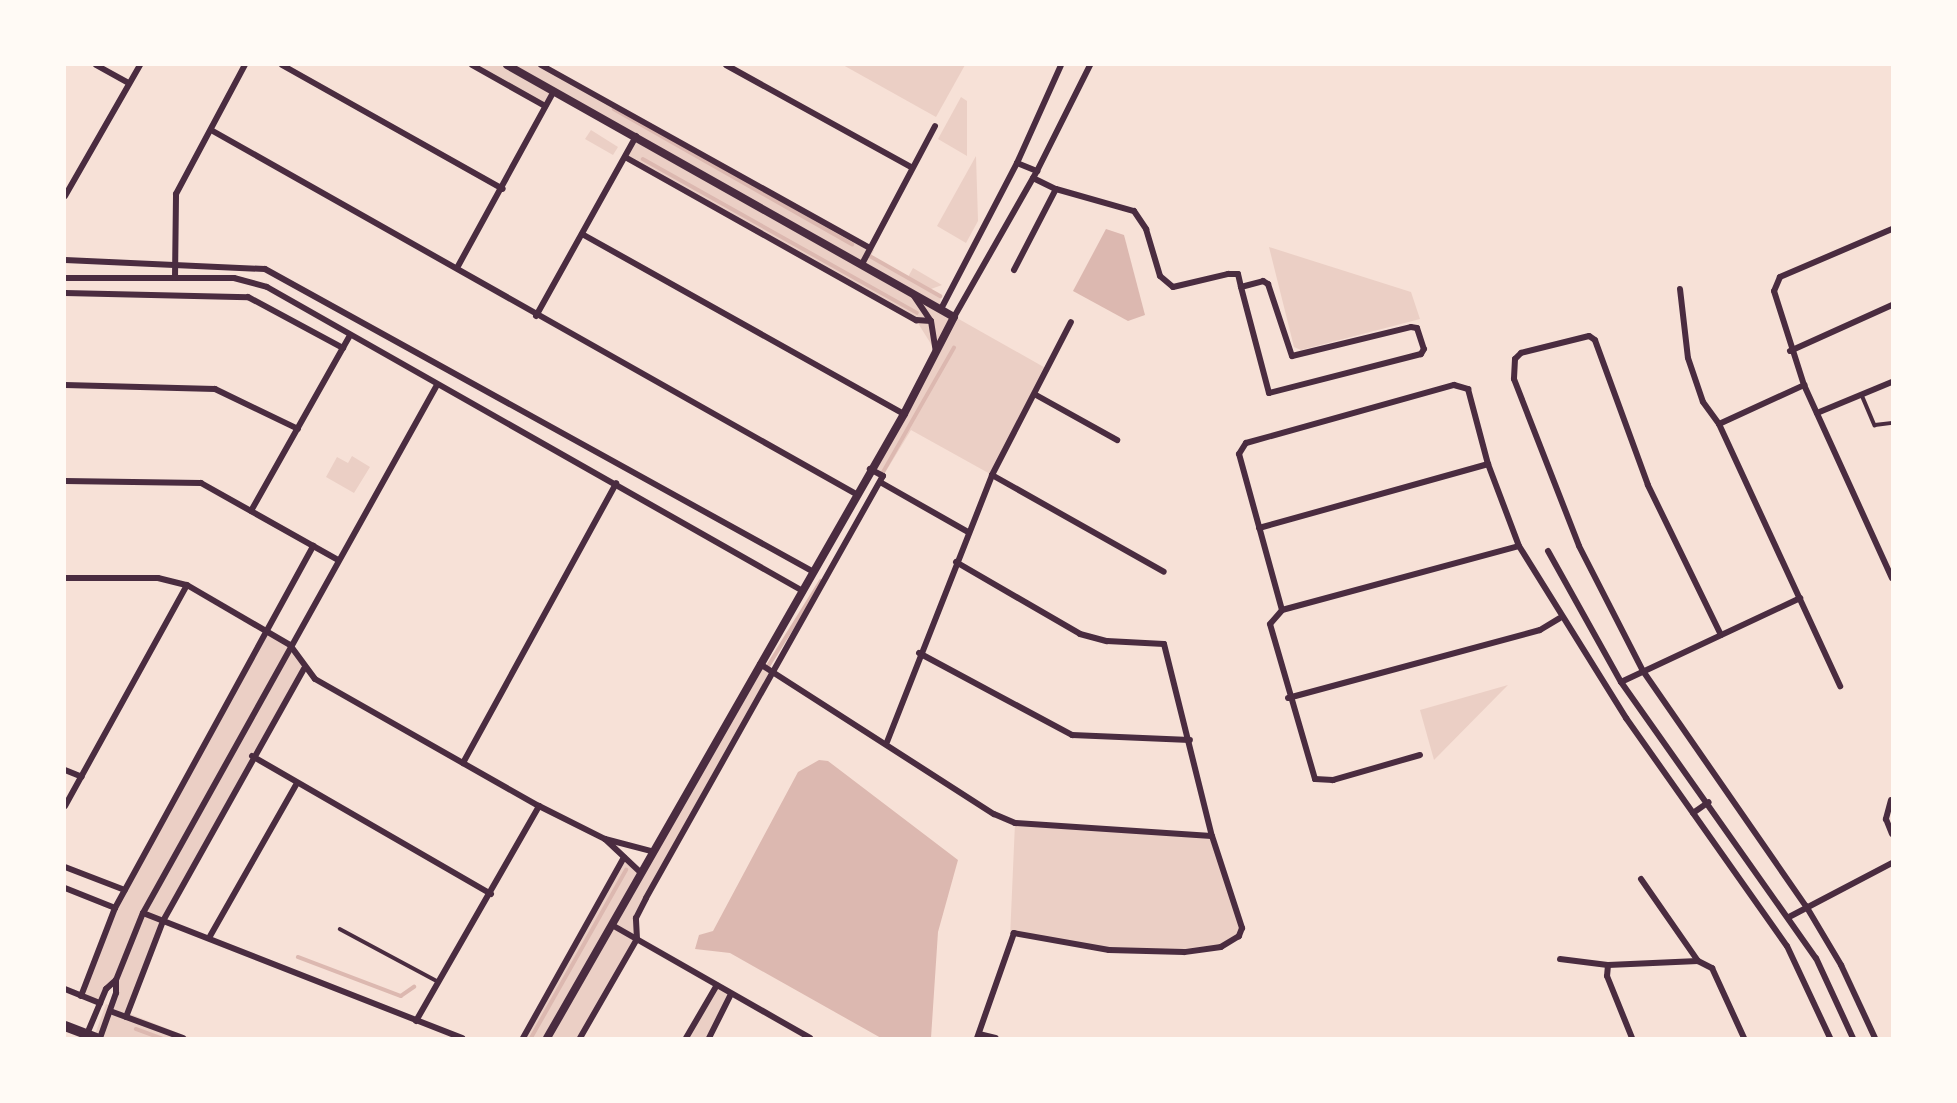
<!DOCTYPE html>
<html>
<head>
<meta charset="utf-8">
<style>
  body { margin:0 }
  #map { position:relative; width:1957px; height:1103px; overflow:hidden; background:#f7e1d7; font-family:"Sofia Sans Condensed",sans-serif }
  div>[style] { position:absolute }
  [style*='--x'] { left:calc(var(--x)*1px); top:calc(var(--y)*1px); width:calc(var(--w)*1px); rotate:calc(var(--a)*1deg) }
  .green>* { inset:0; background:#ebcfc5 }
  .water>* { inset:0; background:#dcb8b0 }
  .stream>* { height:3.5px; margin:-1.75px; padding:0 1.75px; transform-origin:1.75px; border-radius:1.75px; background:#dcb8b0 }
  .service>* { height:3.5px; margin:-1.75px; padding:0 1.75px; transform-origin:1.75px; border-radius:1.75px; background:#4a2c40 }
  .minor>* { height:6px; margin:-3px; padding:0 3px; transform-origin:3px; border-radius:3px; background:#4a2c40 }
  .tertiary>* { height:8px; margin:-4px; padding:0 4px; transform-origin:4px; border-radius:4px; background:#4a2c40 }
  .primary>* { height:10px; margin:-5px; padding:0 5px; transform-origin:5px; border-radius:5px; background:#4a2c40 }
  span { translate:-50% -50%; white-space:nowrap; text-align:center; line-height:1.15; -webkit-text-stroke:6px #fffaf5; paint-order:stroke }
  .frame { position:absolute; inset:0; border:66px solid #fffaf5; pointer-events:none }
</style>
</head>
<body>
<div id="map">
  <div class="green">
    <div style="clip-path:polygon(472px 65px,541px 65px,874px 250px,871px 256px,908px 277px,913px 268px,942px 285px,931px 289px,940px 296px,941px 309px,1049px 370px,992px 475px,911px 430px,883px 476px,870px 469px,936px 352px,916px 320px,625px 157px,636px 137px,555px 91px,545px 106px)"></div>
    <div style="clip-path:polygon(843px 65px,965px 65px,936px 117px)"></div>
    <div style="clip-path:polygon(961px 97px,967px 101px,967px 156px,938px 139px)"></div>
    <div style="clip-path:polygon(591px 130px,618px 147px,613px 155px,585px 139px)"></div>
    <div style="clip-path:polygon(976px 156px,978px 221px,966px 243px,937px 226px)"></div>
    <div style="clip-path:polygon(1269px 247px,1411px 292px,1420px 319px,1301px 350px,1294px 347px)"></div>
    <div style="clip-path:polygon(352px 456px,370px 467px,354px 493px,326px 477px,337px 457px,348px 463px)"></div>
    <div style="clip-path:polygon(269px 632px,290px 645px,304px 669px,163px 921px,128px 1013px,191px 1038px,94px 1037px,106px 1004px,111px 1006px,115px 980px,100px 1003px,81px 996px,115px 908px)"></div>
    <div style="clip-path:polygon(760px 664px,771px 670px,636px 918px,637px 939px,580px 1038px,523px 1038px,624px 857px,640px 871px)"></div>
    <div style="clip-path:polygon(1508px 685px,1434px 760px,1420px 710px)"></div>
    <div style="clip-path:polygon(1015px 823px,1212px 836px,1242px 928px,1239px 936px,1221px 947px,1139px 953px,1018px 932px,1010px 938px)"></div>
    <div style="clip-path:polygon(717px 985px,731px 994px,709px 1038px,686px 1038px)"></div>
  </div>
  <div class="water">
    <div style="clip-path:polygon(1106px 229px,1124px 235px,1145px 315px,1128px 321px,1073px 291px)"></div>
    <div style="clip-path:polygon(819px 760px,828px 761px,958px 860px,938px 932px,931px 1038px,881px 1038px,730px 953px,695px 949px,699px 935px,713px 931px,798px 772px)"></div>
  </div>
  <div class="stream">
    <div style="--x:614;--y:109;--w:274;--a:29.6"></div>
    <div style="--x:643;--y:159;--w:314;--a:29.3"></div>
    <div style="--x:870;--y:256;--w:81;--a:29.7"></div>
    <div style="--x:882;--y:474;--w:145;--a:-60.3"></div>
    <div style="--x:767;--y:668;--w:102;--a:-58.2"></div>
    <div style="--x:298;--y:957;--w:110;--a:20.7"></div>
    <div style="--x:401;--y:996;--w:16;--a:-35"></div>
    <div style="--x:136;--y:1029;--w:27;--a:20"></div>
    <div style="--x:531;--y:1038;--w:193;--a:-60.5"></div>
  </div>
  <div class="service">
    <div style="--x:1862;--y:395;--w:33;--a:67"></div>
    <div style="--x:1875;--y:425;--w:17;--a:-7"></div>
    <div style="--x:340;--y:929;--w:110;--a:28.2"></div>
  </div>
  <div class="minor">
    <div style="--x:96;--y:65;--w:37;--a:29"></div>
    <div style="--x:282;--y:65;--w:253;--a:29.3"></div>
    <div style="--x:472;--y:65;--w:84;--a:29.3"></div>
    <div style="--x:541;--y:65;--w:374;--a:29.1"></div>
    <div style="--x:726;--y:65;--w:211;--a:28.9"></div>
    <div style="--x:211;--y:130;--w:741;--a:29.44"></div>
    <div style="--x:625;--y:157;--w:334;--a:29.3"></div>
    <div style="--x:916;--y:320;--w:15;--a:4"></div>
    <div style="--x:1017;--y:163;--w:22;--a:22"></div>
    <div style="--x:1033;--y:178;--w:25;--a:26"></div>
    <div style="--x:1056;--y:189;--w:81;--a:15.8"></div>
    <div style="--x:1134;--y:211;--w:22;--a:56"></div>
    <div style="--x:1146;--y:229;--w:49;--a:73.4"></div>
    <div style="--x:1160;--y:276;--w:17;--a:40"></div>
    <div style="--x:1173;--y:287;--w:57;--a:-13.3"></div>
    <div style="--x:1228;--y:274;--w:10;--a:0"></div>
    <div style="--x:1238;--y:274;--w:13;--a:77"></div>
    <div style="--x:1241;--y:287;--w:23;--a:-15"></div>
    <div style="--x:1263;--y:281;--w:6;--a:31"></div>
    <div style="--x:1268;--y:284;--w:76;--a:71.6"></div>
    <div style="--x:1292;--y:356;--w:122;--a:-13.7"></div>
    <div style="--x:1411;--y:327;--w:6;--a:9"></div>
    <div style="--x:1417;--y:328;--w:22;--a:72"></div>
    <div style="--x:1424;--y:349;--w:6;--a:121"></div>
    <div style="--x:1421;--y:354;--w:157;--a:165.6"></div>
    <div style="--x:1269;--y:393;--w:110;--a:-104.8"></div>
    <div style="--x:65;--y:196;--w:151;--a:-60.2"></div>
    <div style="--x:1892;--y:229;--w:122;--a:156.8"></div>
    <div style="--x:1780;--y:277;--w:15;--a:113"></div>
    <div style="--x:1774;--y:291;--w:99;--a:72.3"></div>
    <div style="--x:1804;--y:385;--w:212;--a:65.5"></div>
    <div style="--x:582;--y:234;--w:369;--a:29.2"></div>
    <div style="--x:65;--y:260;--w:200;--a:2.6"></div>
    <div style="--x:265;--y:269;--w:625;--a:28.9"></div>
    <div style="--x:862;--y:264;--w:156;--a:-62.1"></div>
    <div style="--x:457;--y:268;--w:202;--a:-61.3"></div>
    <div style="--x:1014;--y:270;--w:91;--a:-62.6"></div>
    <div style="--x:65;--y:278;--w:169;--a:0"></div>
    <div style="--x:234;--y:278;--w:34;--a:15"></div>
    <div style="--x:267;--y:287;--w:614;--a:29.57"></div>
    <div style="--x:175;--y:278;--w:84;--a:-89.3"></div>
    <div style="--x:176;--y:194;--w:146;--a:-61.9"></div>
    <div style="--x:1680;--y:289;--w:69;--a:83.4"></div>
    <div style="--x:1688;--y:358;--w:46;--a:71.2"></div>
    <div style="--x:1703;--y:402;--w:27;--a:54"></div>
    <div style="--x:1719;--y:424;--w:289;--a:65.2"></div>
    <div style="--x:65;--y:293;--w:183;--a:1.3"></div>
    <div style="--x:248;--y:297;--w:108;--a:28.2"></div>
    <div style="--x:914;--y:296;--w:30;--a:56"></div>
    <div style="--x:931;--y:321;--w:30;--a:81"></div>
    <div style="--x:941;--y:309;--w:165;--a:-62.5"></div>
    <div style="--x:1017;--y:163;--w:107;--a:-65.8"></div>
    <div style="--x:536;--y:316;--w:206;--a:-60.9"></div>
    <div style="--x:954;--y:317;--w:168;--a:-60.4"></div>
    <div style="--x:1037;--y:171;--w:119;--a:-63.4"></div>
    <div style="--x:1790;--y:351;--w:112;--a:-24.3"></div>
    <div style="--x:65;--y:385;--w:150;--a:1.5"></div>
    <div style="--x:215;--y:389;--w:92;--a:25.7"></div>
    <div style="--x:1036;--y:395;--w:93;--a:29.1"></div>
    <div style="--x:1817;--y:413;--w:81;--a:-22.5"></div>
    <div style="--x:1719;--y:424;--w:94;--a:-24.6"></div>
    <div style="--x:992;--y:475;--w:197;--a:29.4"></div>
    <div style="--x:65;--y:481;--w:136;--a:0.8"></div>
    <div style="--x:201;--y:483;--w:157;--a:29.3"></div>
    <div style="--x:880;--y:482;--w:101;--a:29.6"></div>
    <div style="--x:251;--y:511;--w:202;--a:-60.6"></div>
    <div style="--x:1259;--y:528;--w:238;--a:-15.6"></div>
    <div style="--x:1548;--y:551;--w:150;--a:60.9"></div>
    <div style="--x:1621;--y:682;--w:338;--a:54.8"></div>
    <div style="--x:1816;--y:958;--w:88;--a:65.2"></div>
    <div style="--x:956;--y:562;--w:143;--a:30.1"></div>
    <div style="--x:1080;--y:634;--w:28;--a:15"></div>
    <div style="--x:1107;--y:641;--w:57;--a:3"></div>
    <div style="--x:1164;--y:644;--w:198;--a:76"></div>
    <div style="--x:1212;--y:836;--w:97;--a:71.9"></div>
    <div style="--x:1242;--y:928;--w:9;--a:111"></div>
    <div style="--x:1239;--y:936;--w:21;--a:149"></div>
    <div style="--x:1221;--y:947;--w:37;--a:172"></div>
    <div style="--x:1184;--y:952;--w:75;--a:-178.5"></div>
    <div style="--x:1109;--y:950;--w:97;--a:-169.9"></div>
    <div style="--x:1014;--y:933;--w:111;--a:109.4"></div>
    <div style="--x:65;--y:578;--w:93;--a:0"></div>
    <div style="--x:158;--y:578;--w:30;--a:14"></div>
    <div style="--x:187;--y:585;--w:119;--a:30.2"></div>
    <div style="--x:290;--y:645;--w:42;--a:53.7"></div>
    <div style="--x:315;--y:679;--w:257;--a:29.6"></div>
    <div style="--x:539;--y:806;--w:74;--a:26.6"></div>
    <div style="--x:605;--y:839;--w:48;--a:14.6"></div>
    <div style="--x:1282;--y:610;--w:162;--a:-105.4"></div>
    <div style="--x:1239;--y:454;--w:13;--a:-58"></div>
    <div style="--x:1246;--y:443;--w:216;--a:-15.6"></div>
    <div style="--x:1454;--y:385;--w:15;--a:16"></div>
    <div style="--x:1468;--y:389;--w:78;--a:75.1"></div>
    <div style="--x:1488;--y:464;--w:88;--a:69.3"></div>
    <div style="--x:1519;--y:546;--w:203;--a:58.1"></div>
    <div style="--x:1626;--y:718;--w:279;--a:54.8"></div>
    <div style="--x:1787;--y:946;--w:102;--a:64.9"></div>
    <div style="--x:1721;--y:635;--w:167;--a:-116"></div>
    <div style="--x:1648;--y:485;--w:154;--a:-110.1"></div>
    <div style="--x:1595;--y:340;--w:7;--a:-146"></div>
    <div style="--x:1589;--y:336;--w:70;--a:166"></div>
    <div style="--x:1521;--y:353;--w:8;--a:135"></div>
    <div style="--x:1515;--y:359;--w:20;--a:93"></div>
    <div style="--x:1514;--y:379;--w:179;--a:68.7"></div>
    <div style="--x:1579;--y:546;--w:140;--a:62.9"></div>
    <div style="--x:1643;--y:671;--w:286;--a:55.3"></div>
    <div style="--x:1806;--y:906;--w:69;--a:59.3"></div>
    <div style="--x:1841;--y:965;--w:81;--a:65"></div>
    <div style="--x:919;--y:653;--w:174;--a:28.2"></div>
    <div style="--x:1072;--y:735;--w:118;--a:2.4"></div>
    <div style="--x:760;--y:664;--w:278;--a:32.7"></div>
    <div style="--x:994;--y:814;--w:23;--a:23"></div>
    <div style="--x:1015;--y:823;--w:197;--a:3.8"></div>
    <div style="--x:1621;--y:682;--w:198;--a:-25.1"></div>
    <div style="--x:1288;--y:698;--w:261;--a:-15.1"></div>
    <div style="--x:1540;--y:630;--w:23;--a:-31"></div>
    <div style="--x:887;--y:742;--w:287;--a:-68.5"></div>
    <div style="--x:992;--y:475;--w:172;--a:-62.7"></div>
    <div style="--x:1420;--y:755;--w:91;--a:164"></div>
    <div style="--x:1333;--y:780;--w:18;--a:-177"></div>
    <div style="--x:1315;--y:779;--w:161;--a:-106.2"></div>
    <div style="--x:1270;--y:624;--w:18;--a:-49"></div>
    <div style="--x:1282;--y:610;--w:245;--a:-15.1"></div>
    <div style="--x:252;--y:756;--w:276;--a:30"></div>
    <div style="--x:463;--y:763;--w:319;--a:-61.3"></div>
    <div style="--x:65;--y:770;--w:18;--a:22"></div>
    <div style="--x:1891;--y:800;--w:20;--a:105"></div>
    <div style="--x:1886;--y:819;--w:16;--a:68"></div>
    <div style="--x:65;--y:806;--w:252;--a:-61.1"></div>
    <div style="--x:1693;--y:813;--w:19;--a:-35"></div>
    <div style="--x:605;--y:839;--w:48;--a:43.3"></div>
    <div style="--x:65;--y:867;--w:64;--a:21"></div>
    <div style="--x:1641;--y:879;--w:100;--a:55.2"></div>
    <div style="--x:1698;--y:961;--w:16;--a:27"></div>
    <div style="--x:1712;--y:968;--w:77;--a:65.4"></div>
    <div style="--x:65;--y:888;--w:54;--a:21.8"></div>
    <div style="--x:143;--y:913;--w:343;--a:21.4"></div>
    <div style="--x:1789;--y:917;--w:116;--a:-27.7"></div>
    <div style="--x:612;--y:925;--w:228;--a:29.7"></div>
    <div style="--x:209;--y:938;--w:178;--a:-60.4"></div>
    <div style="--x:1560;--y:959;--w:48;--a:7.1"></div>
    <div style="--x:1608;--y:965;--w:90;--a:-2.5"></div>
    <div style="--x:1608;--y:965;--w:11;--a:95"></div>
    <div style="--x:1607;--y:976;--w:67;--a:68"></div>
    <div style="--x:65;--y:989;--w:38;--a:22"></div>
    <div style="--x:81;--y:996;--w:94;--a:-68.9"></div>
    <div style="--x:115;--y:908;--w:413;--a:-61.3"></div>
    <div style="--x:110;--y:1011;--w:78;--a:20.3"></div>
    <div style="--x:126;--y:1017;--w:103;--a:-68.9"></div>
    <div style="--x:163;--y:921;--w:289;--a:-60.8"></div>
    <div style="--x:416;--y:1021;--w:248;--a:-60.2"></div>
    <div style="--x:87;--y:1034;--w:49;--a:-67.1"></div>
    <div style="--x:106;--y:989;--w:13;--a:-42"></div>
    <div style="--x:979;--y:1034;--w:17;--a:13"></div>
    <div style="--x:100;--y:1038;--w:48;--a:-70.4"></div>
    <div style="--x:116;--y:993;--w:13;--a:-90"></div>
    <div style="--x:116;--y:980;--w:72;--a:-68.1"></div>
    <div style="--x:143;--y:913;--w:604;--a:-60.89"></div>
    <div style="--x:523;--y:1038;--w:207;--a:-60.8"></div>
    <div style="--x:580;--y:1038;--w:114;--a:-60.1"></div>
    <div style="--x:637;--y:939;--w:21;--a:-93"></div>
    <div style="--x:636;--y:918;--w:22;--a:-63"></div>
    <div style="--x:646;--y:898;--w:484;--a:-60.7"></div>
    <div style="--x:883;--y:476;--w:15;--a:-152"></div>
    <div style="--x:686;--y:1038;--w:61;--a:-59.7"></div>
    <div style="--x:709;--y:1038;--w:49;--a:-63.4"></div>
  </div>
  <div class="tertiary">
    <div style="--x:507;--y:65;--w:513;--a:29.41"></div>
    <div style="--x:954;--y:317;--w:109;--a:117.3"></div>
    <div style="--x:904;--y:414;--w:719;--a:119.77"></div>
  </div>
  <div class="primary">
    <div style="--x:65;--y:1026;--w:34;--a:21"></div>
  </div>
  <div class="frame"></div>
</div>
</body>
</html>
